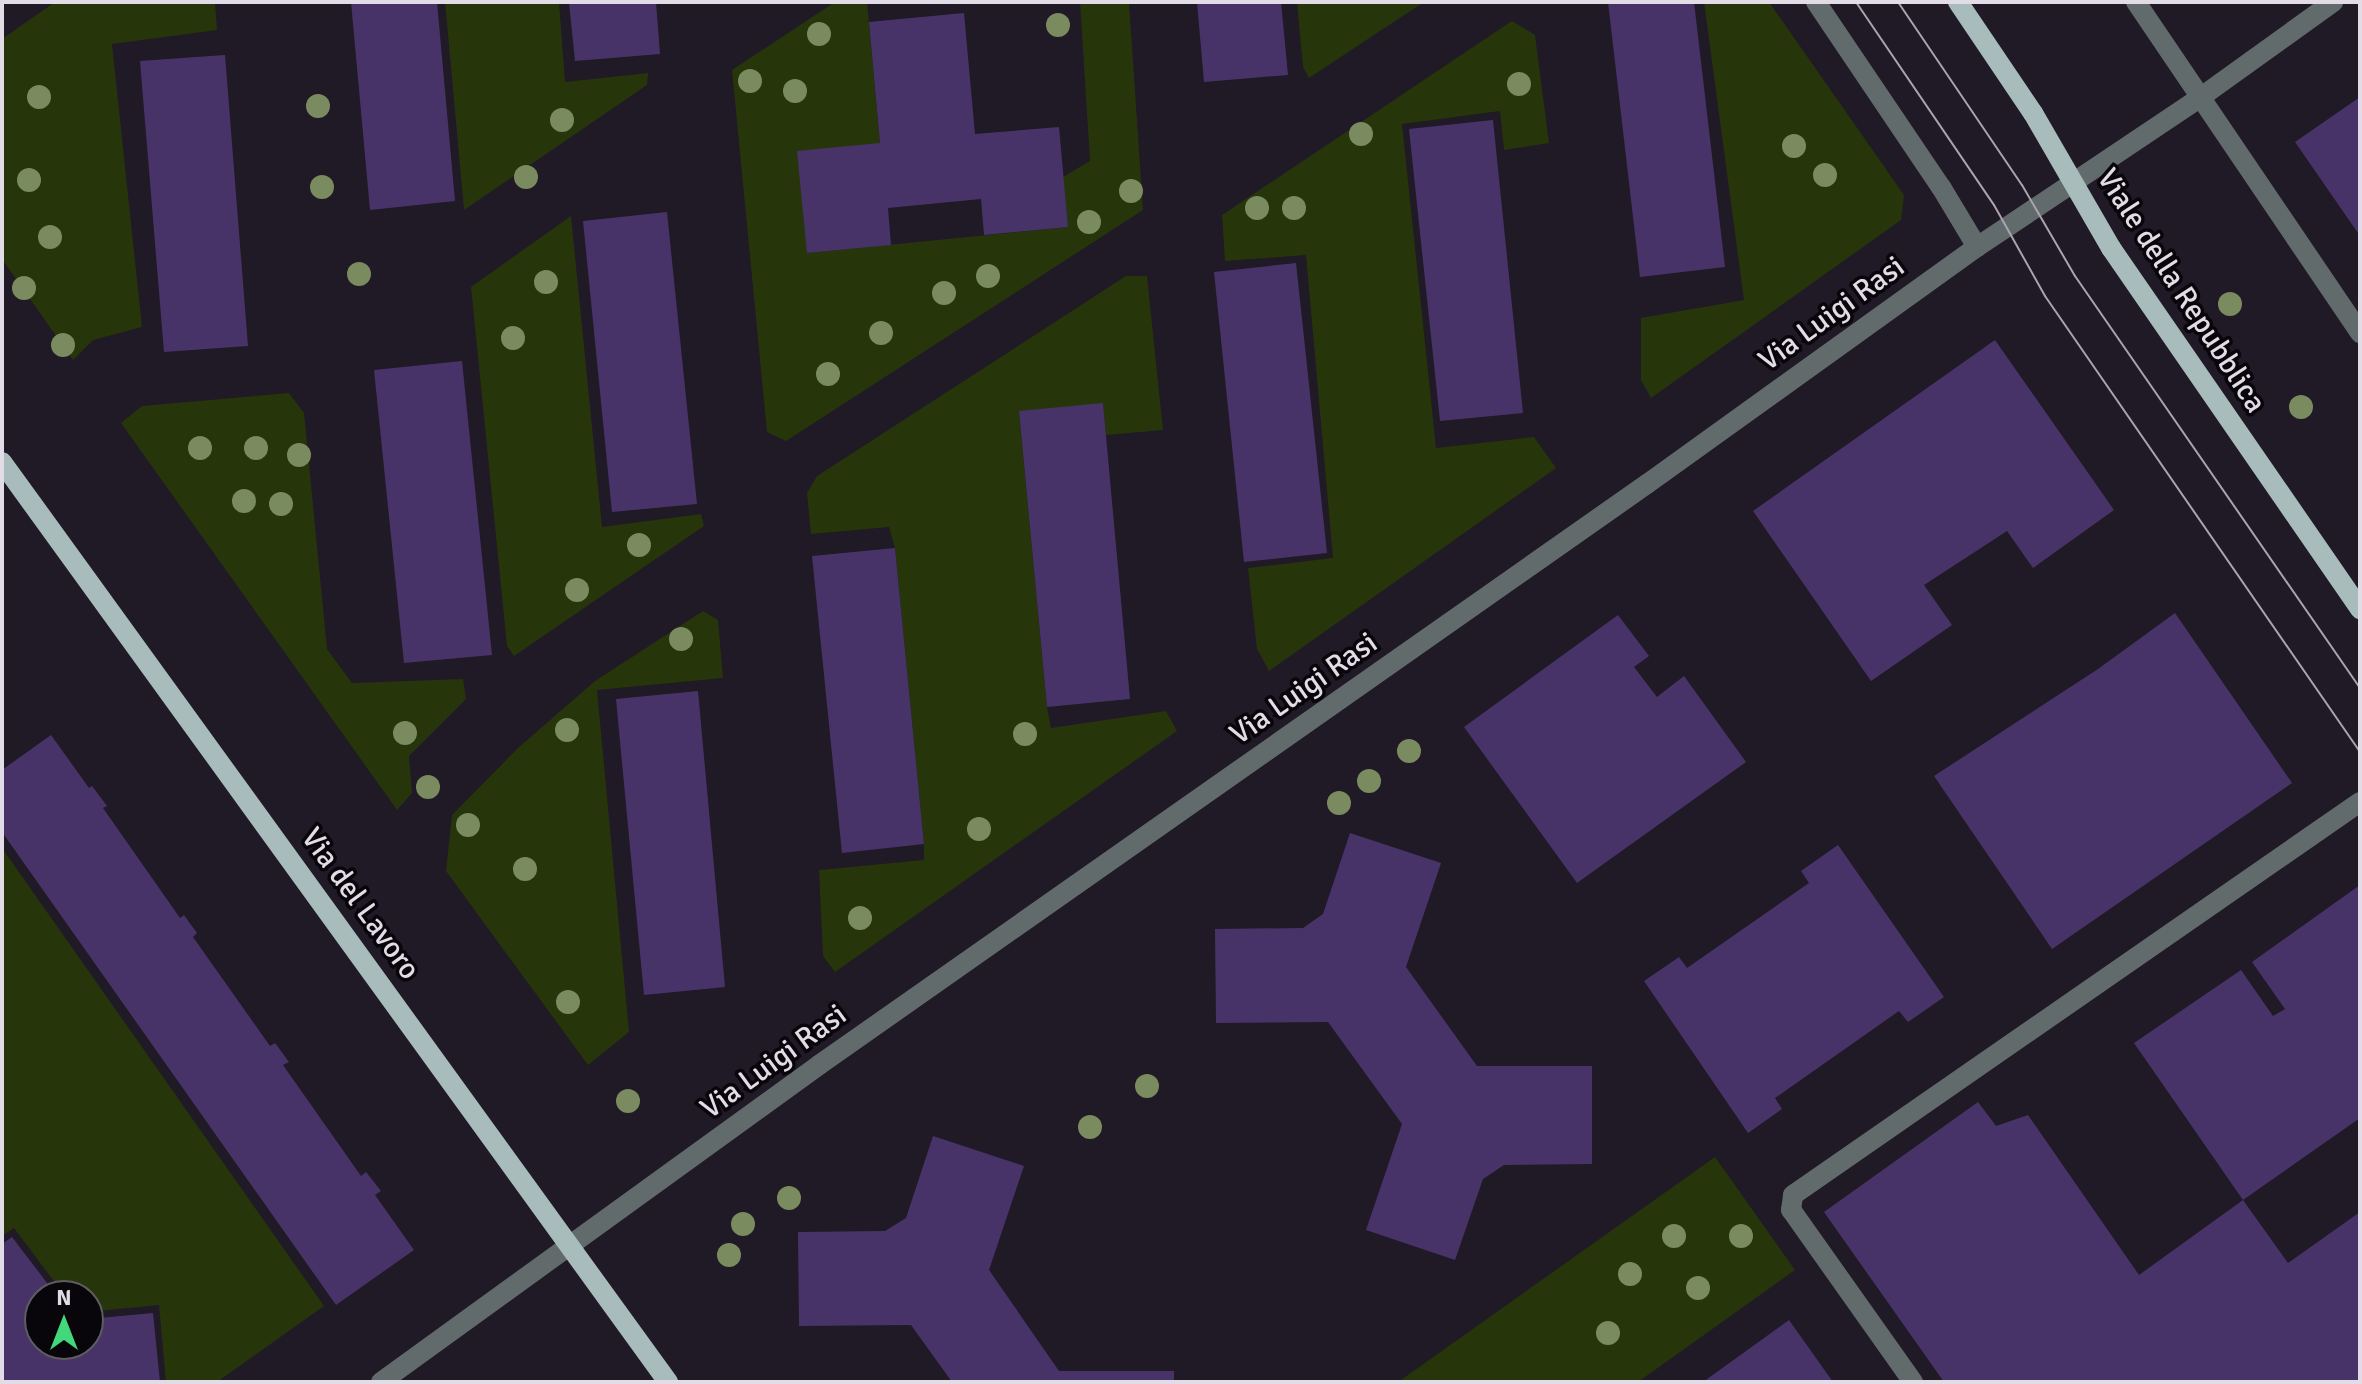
<!DOCTYPE html>
<html>
<head>
<meta charset="utf-8">
<style>
  body { margin:0 }
  #map { position:relative; width:2362px; height:1384px; overflow:hidden; background:#201926; font-family:Signika,sans-serif }
  div>[style] { position:absolute }
  [style*='--x'] { left:calc(var(--x)*1px); top:calc(var(--y)*1px); width:calc(var(--w)*1px); rotate:calc(var(--a)*1deg) }
  .green>* { inset:0; background:#27350b }
  .building>* { inset:0; background:#483368 }
  .minor>* { height:20px; margin:-10px; padding:0 10px; transform-origin:10px; border-radius:10px; background:#626b6c }
  .major>* { height:20px; margin:-10px; padding:0 10px; transform-origin:10px; border-radius:10px; background:#a8bcbc }
  .tram>* { height:2px; margin:-1px; padding:0 1px; transform-origin:1px; border-radius:1px; background:#aaa4af }
  .trees>* { width:24px; height:24px; margin:-12px; border-radius:50%; background:#7b8b60 }
  span { translate:-50% -50%; white-space:nowrap; text-align:center; line-height:1.15; -webkit-text-stroke:7px #09060b; paint-order:stroke }
  .street-label { font-size:30px; color:#e1dce5 }
  .frame { position:absolute; inset:0; border:4px solid #e1dce5; pointer-events:none }
  .north { position:absolute; left:24px; top:1280px; width:80px; height:80px; box-sizing:border-box; background:#09060b; border:2px solid #5f5c62; border-radius:50%; rotate:0deg; font-size:22px; font-weight:700; line-height:32px; text-align:center; color:#e1dce5 }
  .north::after { content:''; display:block; margin:auto; width:28px; height:36px; background:#43d77b; clip-path:polygon(50% 0,100% 100%,50% 72%,0 100%) }
</style>
</head>
<body>
<div id="map">
  <div class="green">
    <div style="clip-path:polygon(55px 2px,215px 2px,217px 30px,112px 44px,142px 327px,93px 340px,73px 360px,2px 259px,2px 39px)"></div>
    <div style="clip-path:polygon(445px 2px,559px 2px,565px 82px,648px 73px,647px 85px,464px 210px)"></div>
    <div style="clip-path:polygon(835px 2px,867px 2px,880px 143px,807px 253px,1068px 227px,1063px 177px,1090px 161px,1080px 2px,1129px 2px,1143px 210px,786px 441px,767px 432px,732px 70px)"></div>
    <div style="clip-path:polygon(1297px 2px,1424px 2px,1309px 78px,1303px 67px)"></div>
    <div style="clip-path:polygon(1704px 2px,1769px 2px,1904px 195px,1901px 220px,1651px 398px,1641px 380px,1641px 318px,1744px 300px)"></div>
    <div style="clip-path:polygon(1512px 21px,1535px 35px,1549px 143px,1504px 150px,1500px 111px,1402px 124px,1436px 448px,1534px 437px,1556px 468px,1269px 671px,1257px 649px,1248px 568px,1333px 558px,1306px 255px,1225px 261px,1222px 215px)"></div>
    <div style="clip-path:polygon(571px 216px,602px 527px,701px 514px,704px 526px,514px 656px,507px 646px,471px 287px)"></div>
    <div style="clip-path:polygon(1126px 276px,1147px 276px,1163px 430px,1106px 435px,1103px 404px,1019px 412px,1047px 707px,1051px 728px,1166px 711px,1177px 731px,835px 972px,823px 956px,819px 870px,924px 860px,924px 844px,895px 548px,889px 527px,811px 534px,807px 493px,817px 476px)"></div>
    <div style="clip-path:polygon(289px 393px,304px 413px,327px 649px,352px 683px,463px 679px,466px 699px,409px 756px,412px 793px,397px 810px,121px 423px,142px 406px)"></div>
    <div style="clip-path:polygon(703px 611px,718px 620px,723px 678px,597px 690px,629px 1032px,588px 1065px,446px 871px,452px 815px,518px 748px,595px 681px)"></div>
    <div style="clip-path:polygon(2px 848px,324px 1306px,217px 1382px,166px 1382px,159px 1305px,88px 1312px,88px 1296px,65px 1296px,14px 1228px,2px 1236px)"></div>
    <div style="clip-path:polygon(1715px 1157px,1795px 1270px,1638px 1382px,1398px 1382px)"></div>
  </div>
  <div class="building">
    <div style="clip-path:polygon(351px 2px,437px 2px,455px 201px,370px 210px)"></div>
    <div style="clip-path:polygon(569px 2px,656px 2px,660px 54px,575px 61px)"></div>
    <div style="clip-path:polygon(1197px 2px,1281px 2px,1288px 75px,1204px 82px)"></div>
    <div style="clip-path:polygon(1608px 2px,1694px 2px,1725px 267px,1640px 277px)"></div>
    <div style="clip-path:polygon(964px 13px,975px 134px,1059px 127px,1068px 227px,984px 235px,981px 199px,888px 208px,891px 245px,807px 253px,797px 151px,880px 143px,869px 22px)"></div>
    <div style="clip-path:polygon(225px 55px,248px 346px,164px 352px,140px 61px)"></div>
    <div style="clip-path:polygon(2360px 97px,2360px 236px,2295px 142px)"></div>
    <div style="clip-path:polygon(1493px 120px,1523px 413px,1440px 421px,1409px 129px)"></div>
    <div style="clip-path:polygon(667px 212px,697px 504px,612px 512px,583px 221px)"></div>
    <div style="clip-path:polygon(1296px 263px,1327px 553px,1244px 562px,1214px 272px)"></div>
    <div style="clip-path:polygon(1995px 340px,2114px 510px,2033px 568px,2007px 531px,1924px 585px,1952px 625px,1871px 681px,1753px 511px)"></div>
    <div style="clip-path:polygon(462px 361px,492px 655px,404px 663px,374px 370px)"></div>
    <div style="clip-path:polygon(1103px 403px,1130px 699px,1047px 707px,1019px 411px)"></div>
    <div style="clip-path:polygon(895px 548px,924px 844px,842px 853px,812px 556px)"></div>
    <div style="clip-path:polygon(2175px 613px,2292px 783px,2052px 949px,1934px 776px,2098px 669px)"></div>
    <div style="clip-path:polygon(1618px 615px,1649px 656px,1634px 667px,1657px 697px,1684px 676px,1746px 762px,1577px 883px,1464px 727px)"></div>
    <div style="clip-path:polygon(698px 691px,725px 987px,644px 995px,616px 699px)"></div>
    <div style="clip-path:polygon(51px 735px,89px 788px,92px 786px,107px 806px,103px 808px,180px 918px,184px 915px,197px 933px,193px 937px,270px 1046px,275px 1043px,289px 1062px,283px 1065px,361px 1176px,366px 1172px,381px 1191px,375px 1195px,414px 1250px,336px 1305px,2px 832px,2px 770px)"></div>
    <div style="clip-path:polygon(1350px 833px,1441px 863px,1406px 967px,1477px 1066px,1592px 1066px,1592px 1164px,1504px 1165px,1483px 1179px,1455px 1260px,1366px 1230px,1402px 1124px,1328px 1022px,1216px 1023px,1215px 929px,1303px 928px,1323px 914px)"></div>
    <div style="clip-path:polygon(1838px 845px,1944px 997px,1908px 1022px,1899px 1011px,1775px 1098px,1782px 1109px,1748px 1133px,1644px 981px,1679px 957px,1687px 968px,1809px 883px,1801px 871px)"></div>
    <div style="clip-path:polygon(2360px 885px,2360px 1118px,2243px 1200px,2134px 1043px,2241px 970px,2273px 1016px,2285px 1009px,2252px 962px)"></div>
    <div style="clip-path:polygon(1978px 1102px,1996px 1126px,2028px 1115px,2139px 1275px,2243px 1200px,2288px 1263px,2360px 1212px,2360px 1382px,1944px 1382px,1824px 1212px)"></div>
    <div style="clip-path:polygon(933px 1136px,1024px 1166px,989px 1270px,1059px 1371px,1174px 1371px,1174px 1382px,952px 1382px,911px 1325px,799px 1326px,798px 1232px,885px 1231px,906px 1218px)"></div>
    <div style="clip-path:polygon(12px 1237px,57px 1296px,40px 1296px,40px 1344px,88px 1344px,88px 1319px,153px 1313px,160px 1382px,2px 1382px,2px 1244px)"></div>
    <div style="clip-path:polygon(1789px 1320px,1833px 1382px,1703px 1382px)"></div>
  </div>
  <div class="minor">
    <div style="--x:1816;--y:2;--w:223;--a:56"></div>
    <div style="--x:1941;--y:187;--w:70;--a:59"></div>
    <div style="--x:2136;--y:2;--w:400;--a:55.9"></div>
    <div style="--x:381;--y:1382;--w:541;--a:-35.89"></div>
    <div style="--x:819;--y:1065;--w:1012;--a:-35.06"></div>
    <div style="--x:1647;--y:484;--w:406;--a:-35.7"></div>
    <div style="--x:1977;--y:247;--w:270;--a:-33.8"></div>
    <div style="--x:2201;--y:97;--w:163;--a:-35.7"></div>
    <div style="--x:1913;--y:1382;--w:211;--a:-125.3"></div>
    <div style="--x:1791;--y:1210;--w:15;--a:-82"></div>
    <div style="--x:1793;--y:1195;--w:690;--a:-34.73"></div>
  </div>
  <div class="major">
    <div style="--x:1958;--y:2;--w:134;--a:56"></div>
    <div style="--x:2033;--y:113;--w:156;--a:60"></div>
    <div style="--x:2111;--y:248;--w:439;--a:55.4"></div>
    <div style="--x:2;--y:462;--w:1136;--a:54.1"></div>
  </div>
  <div class="tram">
    <div style="--x:1856;--y:2;--w:245;--a:55.8"></div>
    <div style="--x:1994;--y:205;--w:104;--a:60.7"></div>
    <div style="--x:2045;--y:296;--w:554;--a:55.36"></div>
    <div style="--x:1898;--y:2;--w:221;--a:55.9"></div>
    <div style="--x:2022;--y:185;--w:105;--a:59.8"></div>
    <div style="--x:2075;--y:276;--w:501;--a:55.33"></div>
  </div>
  <div class="trees">
    <div style="left:1058px;top:25px"></div>
    <div style="left:819px;top:34px"></div>
    <div style="left:750px;top:81px"></div>
    <div style="left:1519px;top:84px"></div>
    <div style="left:795px;top:91px"></div>
    <div style="left:39px;top:97px"></div>
    <div style="left:318px;top:106px"></div>
    <div style="left:562px;top:120px"></div>
    <div style="left:1361px;top:134px"></div>
    <div style="left:1794px;top:146px"></div>
    <div style="left:1825px;top:175px"></div>
    <div style="left:526px;top:177px"></div>
    <div style="left:29px;top:180px"></div>
    <div style="left:322px;top:187px"></div>
    <div style="left:1131px;top:191px"></div>
    <div style="left:1257px;top:208px"></div>
    <div style="left:1294px;top:208px"></div>
    <div style="left:1089px;top:222px"></div>
    <div style="left:50px;top:237px"></div>
    <div style="left:359px;top:274px"></div>
    <div style="left:988px;top:276px"></div>
    <div style="left:546px;top:282px"></div>
    <div style="left:24px;top:288px"></div>
    <div style="left:944px;top:293px"></div>
    <div style="left:2230px;top:304px"></div>
    <div style="left:881px;top:333px"></div>
    <div style="left:513px;top:338px"></div>
    <div style="left:63px;top:345px"></div>
    <div style="left:828px;top:374px"></div>
    <div style="left:2301px;top:407px"></div>
    <div style="left:200px;top:448px"></div>
    <div style="left:256px;top:448px"></div>
    <div style="left:299px;top:455px"></div>
    <div style="left:244px;top:501px"></div>
    <div style="left:281px;top:504px"></div>
    <div style="left:639px;top:545px"></div>
    <div style="left:577px;top:590px"></div>
    <div style="left:681px;top:639px"></div>
    <div style="left:567px;top:730px"></div>
    <div style="left:405px;top:733px"></div>
    <div style="left:1025px;top:734px"></div>
    <div style="left:1409px;top:751px"></div>
    <div style="left:1369px;top:781px"></div>
    <div style="left:428px;top:787px"></div>
    <div style="left:1339px;top:803px"></div>
    <div style="left:468px;top:825px"></div>
    <div style="left:979px;top:829px"></div>
    <div style="left:525px;top:869px"></div>
    <div style="left:860px;top:918px"></div>
    <div style="left:568px;top:1002px"></div>
    <div style="left:1147px;top:1086px"></div>
    <div style="left:628px;top:1101px"></div>
    <div style="left:1090px;top:1127px"></div>
    <div style="left:789px;top:1198px"></div>
    <div style="left:743px;top:1224px"></div>
    <div style="left:1674px;top:1236px"></div>
    <div style="left:1741px;top:1236px"></div>
    <div style="left:729px;top:1255px"></div>
    <div style="left:1630px;top:1274px"></div>
    <div style="left:1698px;top:1288px"></div>
    <div style="left:1608px;top:1333px"></div>
  </div>
  <div class="street-label">
    <span style="left:2181px;top:291px;rotate:57deg">Viale della Repubblica</span>
    <span style="left:1832px;top:314px;rotate:-36deg">Via Luigi Rasi</span>
    <span style="left:1304px;top:689px;rotate:-35deg">Via Luigi Rasi</span>
    <span style="left:360px;top:904px;rotate:54deg">Via del Lavoro</span>
    <span style="left:774px;top:1062px;rotate:-36deg">Via Luigi Rasi</span>
  </div>
  <div class="frame"></div>
  <div class="north">N</div>
</div>
</body>
</html>
